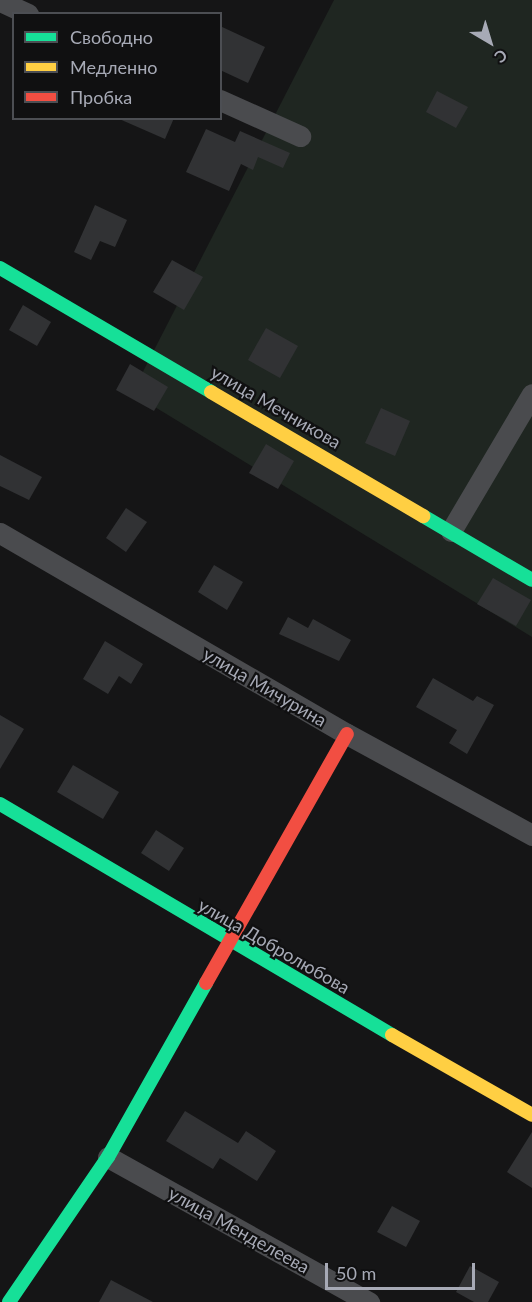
<!DOCTYPE html>
<html>
<head>
<meta charset="utf-8">
<style>
  body { margin:0 }
  #map { position:relative; width:532px; height:1302px; overflow:hidden; background:#151516; font-family:Lato,sans-serif }
  div>[style] { position:absolute }
  [style*='--x'] { left:calc(var(--x)*1px); top:calc(var(--y)*1px); width:calc(var(--w)*1px); rotate:calc(var(--a)*1deg) }
  .green>* { inset:0; background:#1f2621 }
  .building>* { inset:0; background:#313234 }
  .street>* { height:21px; margin:-10.5px; padding:0 10.5px; transform-origin:10.5px; border-radius:10.5px; background:#4a4b4e }
  .fast>* { height:14px; margin:-7px; padding:0 7px; transform-origin:7px; border-radius:7px; background:#16e098 }
  .slow>* { height:14px; margin:-7px; padding:0 7px; transform-origin:7px; border-radius:7px; background:#ffcf43 }
  .jam>* { height:14px; margin:-7px; padding:0 7px; transform-origin:7px; border-radius:7px; background:#f24e42 }
  span { translate:-50% -50%; white-space:nowrap; text-align:center; line-height:1.15; -webkit-text-stroke:4.5px #101011; paint-order:stroke }
  .street-label { font-size:18px; color:#a7aab6 }
  .legend { position:absolute; left:12px; top:12px; width:210px; height:108px; box-sizing:border-box; background:#101011; border:2px solid #4c4e53; margin:0; padding:8px 10px; list-style:none; font-size:18px; color:#a7aab6 }
  .legend li { display:flex; align-items:center; gap:12px; height:30px }
  .legend b { width:30px; border:2px solid #4c4e53 }
  .north { position:absolute; left:460px; top:12px; width:60px; height:60px; -webkit-text-stroke:4px #101011; paint-order:stroke; rotate:142deg; font-size:16px; font-weight:700; line-height:24px; text-align:center; color:#a7aab6 }
  .north::after { content:''; display:block; margin:auto; width:21px; height:27px; background:#a7aab6; clip-path:polygon(50% 0,100% 100%,50% 72%,0 100%) }
  .scale { position:absolute; left:325px; top:1263px; width:150px; height:27px; box-sizing:border-box; border:3px solid #a7aab6; border-top:0; padding-left:8px; font-size:18px; line-height:21px; white-space:nowrap; color:#a7aab6; -webkit-text-stroke:4px #101011; paint-order:stroke }
</style>
</head>
<body>
<div id="map">
  <div class="green">
    <div style="clip-path:polygon(334px 0,532px 0,532px 637px,132px 393px)"></div>
  </div>
  <div class="building">
    <div style="clip-path:polygon(220px 26px,265px 47px,248px 83px,220px 70px)"></div>
    <div style="clip-path:polygon(437px 91px,468px 107px,456px 128px,426px 112px)"></div>
    <div style="clip-path:polygon(117px 118px,174px 118px,165px 139px)"></div>
    <div style="clip-path:polygon(206px 129px,235px 142px,240px 131px,290px 153px,283px 168px,258px 157px,253px 170px,241px 164px,229px 191px,186px 172px)"></div>
    <div style="clip-path:polygon(95px 205px,127px 220px,115px 247px,100px 241px,91px 260px,74px 252px)"></div>
    <div style="clip-path:polygon(172px 260px,203px 277px,184px 310px,153px 292px)"></div>
    <div style="clip-path:polygon(23px 305px,51px 322px,37px 346px,9px 330px)"></div>
    <div style="clip-path:polygon(266px 328px,298px 346px,280px 378px,248px 360px)"></div>
    <div style="clip-path:polygon(130px 364px,168px 387px,154px 411px,116px 390px)"></div>
    <div style="clip-path:polygon(381px 408px,410px 421px,395px 456px,365px 443px)"></div>
    <div style="clip-path:polygon(266px 444px,294px 461px,278px 489px,249px 473px)"></div>
    <div style="clip-path:polygon(0 455px,42px 477px,29px 500px,0 486px)"></div>
    <div style="clip-path:polygon(126px 508px,147px 522px,126px 552px,106px 538px)"></div>
    <div style="clip-path:polygon(214px 565px,243px 582px,227px 610px,198px 592px)"></div>
    <div style="clip-path:polygon(493px 578px,531px 600px,516px 626px,477px 604px)"></div>
    <div style="clip-path:polygon(288px 617px,308px 628px,313px 619px,351px 640px,339px 661px,279px 634px)"></div>
    <div style="clip-path:polygon(105px 641px,143px 664px,131px 684px,119px 676px,108px 694px,83px 679px)"></div>
    <div style="clip-path:polygon(433px 678px,473px 701px,477px 696px,494px 705px,467px 754px,449px 743px,457px 730px,416px 707px)"></div>
    <div style="clip-path:polygon(0 715px,24px 729px,0 769px)"></div>
    <div style="clip-path:polygon(73px 765px,119px 792px,103px 819px,57px 792px)"></div>
    <div style="clip-path:polygon(156px 830px,184px 848px,169px 871px,141px 853px)"></div>
    <div style="clip-path:polygon(185px 1111px,238px 1143px,246px 1131px,276px 1151px,257px 1181px,220px 1158px,213px 1169px,166px 1141px)"></div>
    <div style="clip-path:polygon(532px 1132px,532px 1188px,507px 1172px)"></div>
    <div style="clip-path:polygon(392px 1206px,420px 1221px,406px 1247px,377px 1232px)"></div>
    <div style="clip-path:polygon(470px 1266px,499px 1282px,488px 1302px,474px 1302px,456px 1292px)"></div>
    <div style="clip-path:polygon(111px 1280px,153px 1302px,99px 1302px)"></div>
  </div>
  <div class="street">
    <div style="--x:0;--y:1;--w:31;--a:25"></div>
    <div style="--x:220;--y:100;--w:88;--a:24.2"></div>
    <div style="--x:451;--y:531;--w:159;--a:-59.4"></div>
    <div style="--x:0;--y:533;--w:401;--a:30.1"></div>
    <div style="--x:347;--y:734;--w:211;--a:28.6"></div>
    <div style="--x:108;--y:1157;--w:299;--a:29.1"></div>
  </div>
  <div class="fast">
    <div style="--x:0;--y:268;--w:245;--a:30.4"></div>
    <div style="--x:423;--y:516;--w:126;--a:30.4"></div>
    <div style="--x:0;--y:804;--w:455;--a:30.5"></div>
    <div style="--x:9;--y:1302;--w:176;--a:-55.7"></div>
    <div style="--x:108;--y:1157;--w:200;--a:-60.6"></div>
  </div>
  <div class="slow">
    <div style="--x:211;--y:392;--w:246;--a:30.3"></div>
    <div style="--x:392;--y:1035;--w:161;--a:29.7"></div>
  </div>
  <div class="jam">
    <div style="--x:206;--y:983;--w:286;--a:-60.5"></div>
  </div>
  <div class="street-label">
    <span style="left:276px;top:407px;rotate:30deg">улица Мечникова</span>
    <span style="left:265px;top:687px;rotate:30deg">улица Мичурина</span>
    <span style="left:274px;top:946px;rotate:30deg">улица Добролюбова</span>
    <span style="left:239px;top:1230px;rotate:29deg">улица Менделеева</span>
  </div>
  <ul class="legend">
  <li><b style="height:8px;background:#16e098"></b>Свободно</li>
  <li><b style="height:8px;background:#ffcf43"></b>Медленно</li>
  <li><b style="height:8px;background:#f24e42"></b>Пробка</li>
  </ul>
  <div class="north">С</div>
  <div class="scale">50 m</div>
</div>
</body>
</html>
